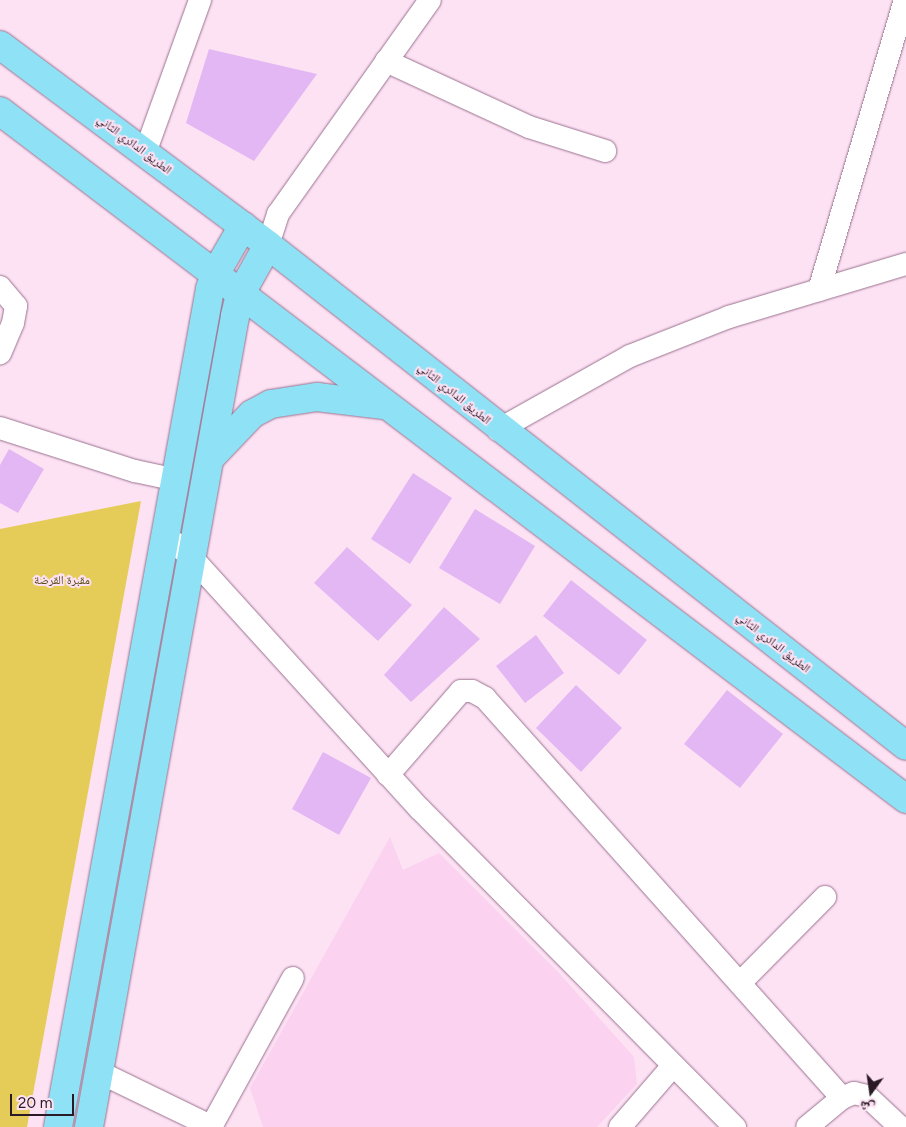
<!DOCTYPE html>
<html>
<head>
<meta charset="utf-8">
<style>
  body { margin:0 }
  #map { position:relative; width:906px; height:1127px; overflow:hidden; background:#fde2f4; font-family:Figtree,"Noto Naskh Arabic",sans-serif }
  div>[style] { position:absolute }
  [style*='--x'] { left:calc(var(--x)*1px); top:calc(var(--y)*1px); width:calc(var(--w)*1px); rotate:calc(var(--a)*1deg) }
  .built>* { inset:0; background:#fbd2ef }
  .green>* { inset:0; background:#e5cc59 }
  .building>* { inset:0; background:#e3b7f3 }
  .roads { filter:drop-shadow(0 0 1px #9a728f) drop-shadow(0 0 1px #9a728f) }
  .minor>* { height:22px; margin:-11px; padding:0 11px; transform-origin:11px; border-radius:11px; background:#fff }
  .major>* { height:28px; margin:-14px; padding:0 14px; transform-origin:14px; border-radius:14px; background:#8fe2f5 }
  span { translate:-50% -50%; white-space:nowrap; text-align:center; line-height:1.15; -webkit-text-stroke:4px #fde2f4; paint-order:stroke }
  .street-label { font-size:12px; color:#291a25 }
  .park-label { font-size:12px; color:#584c14 }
  .north { position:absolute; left:846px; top:1067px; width:50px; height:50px; -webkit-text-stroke:4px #fde2f4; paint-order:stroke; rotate:194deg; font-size:14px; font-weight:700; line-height:20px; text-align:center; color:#291a25 }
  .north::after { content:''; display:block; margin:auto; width:18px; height:22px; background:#291a25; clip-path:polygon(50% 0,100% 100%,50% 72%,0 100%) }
  .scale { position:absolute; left:10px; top:1094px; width:64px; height:22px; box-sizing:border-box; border:2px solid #291a25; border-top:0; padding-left:6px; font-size:15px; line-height:18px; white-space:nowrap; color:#291a25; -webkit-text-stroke:4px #fde2f4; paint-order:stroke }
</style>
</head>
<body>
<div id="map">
  <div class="built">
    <div style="clip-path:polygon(390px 837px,403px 870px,439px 853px,558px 972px,634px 1057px,637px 1084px,597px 1127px,263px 1127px,250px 1088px)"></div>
  </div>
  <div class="green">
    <div style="clip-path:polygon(141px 501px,27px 1127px,0 1127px,0 529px)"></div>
  </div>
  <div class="building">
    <div style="clip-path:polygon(209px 49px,317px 74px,254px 161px,186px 123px)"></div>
    <div style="clip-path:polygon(9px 449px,44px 469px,18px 513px,0 503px,0 465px)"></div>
    <div style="clip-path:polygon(413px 473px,452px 498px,410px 564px,371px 539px)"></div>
    <div style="clip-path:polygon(475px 509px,535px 546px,500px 604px,439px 568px)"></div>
    <div style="clip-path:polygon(347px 547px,412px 605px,378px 641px,314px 583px)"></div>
    <div style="clip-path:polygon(571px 580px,647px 640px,619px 675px,543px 616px)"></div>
    <div style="clip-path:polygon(444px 607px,480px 639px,411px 702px,384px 675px)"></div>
    <div style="clip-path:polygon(536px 635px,564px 673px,525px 703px,496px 666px)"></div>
    <div style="clip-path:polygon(576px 685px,622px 728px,581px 772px,536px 728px)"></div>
    <div style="clip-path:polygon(727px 690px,783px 734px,740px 788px,684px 744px)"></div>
    <div style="clip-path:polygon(323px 752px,371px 778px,339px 835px,292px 809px)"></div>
  </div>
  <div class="roads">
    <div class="minor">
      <div style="--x:386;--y:61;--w:157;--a:24.8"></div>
      <div style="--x:529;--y:127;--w:80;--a:17.5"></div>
      <div style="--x:145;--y:153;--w:163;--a:-70.2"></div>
      <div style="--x:268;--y:245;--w:33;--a:-72"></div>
      <div style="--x:278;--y:214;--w:262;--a:-54.6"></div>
      <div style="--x:0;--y:287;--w:25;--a:50"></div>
      <div style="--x:16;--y:306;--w:17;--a:100"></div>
      <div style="--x:13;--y:323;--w:33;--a:113"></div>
      <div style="--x:819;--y:290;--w:302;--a:-73.5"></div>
      <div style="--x:0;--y:428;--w:142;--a:17.7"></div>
      <div style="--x:135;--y:471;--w:43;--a:12.1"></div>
      <div style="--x:498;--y:430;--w:151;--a:-29.3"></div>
      <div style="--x:630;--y:356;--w:106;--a:-21.5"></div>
      <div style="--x:729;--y:317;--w:185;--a:-16.7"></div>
      <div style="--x:166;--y:535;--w:36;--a:42"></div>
      <div style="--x:193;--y:559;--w:338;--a:47.8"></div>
      <div style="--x:420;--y:809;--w:448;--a:45.3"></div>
      <div style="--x:388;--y:775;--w:111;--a:-49"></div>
      <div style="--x:461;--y:691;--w:11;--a:0"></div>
      <div style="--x:472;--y:691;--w:15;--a:28"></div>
      <div style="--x:485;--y:698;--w:536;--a:48.25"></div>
      <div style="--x:842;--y:1098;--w:45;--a:140.4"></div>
      <div style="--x:740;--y:983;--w:121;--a:-45.3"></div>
      <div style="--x:101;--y:1073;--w:123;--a:25.9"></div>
      <div style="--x:842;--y:1098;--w:13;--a:-23"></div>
      <div style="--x:854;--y:1093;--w:13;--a:13"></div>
      <div style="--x:867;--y:1096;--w:45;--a:43.2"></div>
      <div style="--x:211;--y:1127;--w:170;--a:-61.2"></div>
      <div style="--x:620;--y:1127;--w:79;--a:-49.1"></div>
    </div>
    <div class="major">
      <div style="--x:0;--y:45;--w:334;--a:36.7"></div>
      <div style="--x:268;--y:245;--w:811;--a:38.14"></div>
      <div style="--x:0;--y:111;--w:1138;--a:37.21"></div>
      <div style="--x:211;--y:457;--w:59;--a:-46.4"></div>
      <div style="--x:252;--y:414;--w:21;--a:-28"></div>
      <div style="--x:271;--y:404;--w:47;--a:-8.7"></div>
      <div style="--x:317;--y:397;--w:65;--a:7"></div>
      <div style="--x:58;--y:1127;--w:852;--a:-79.72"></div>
      <div style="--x:210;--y:289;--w:14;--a:-73"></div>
      <div style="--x:214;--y:276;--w:58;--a:-59.9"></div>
      <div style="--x:89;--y:1127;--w:824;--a:-79.79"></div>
      <div style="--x:235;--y:316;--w:22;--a:-77"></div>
      <div style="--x:240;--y:295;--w:57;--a:-60.8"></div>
    </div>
  </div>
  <div class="street-label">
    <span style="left:134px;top:145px;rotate:37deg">الطريق الدائري الثاني</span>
    <span style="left:454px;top:394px;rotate:39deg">الطريق الدائري الثاني</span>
    <span style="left:773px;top:643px;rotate:38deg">الطريق الدائري الثاني</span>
  </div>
  <div class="park-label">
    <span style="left:62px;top:581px">مقبرة القرضة</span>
  </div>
  <div class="north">ش</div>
  <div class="scale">20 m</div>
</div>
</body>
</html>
